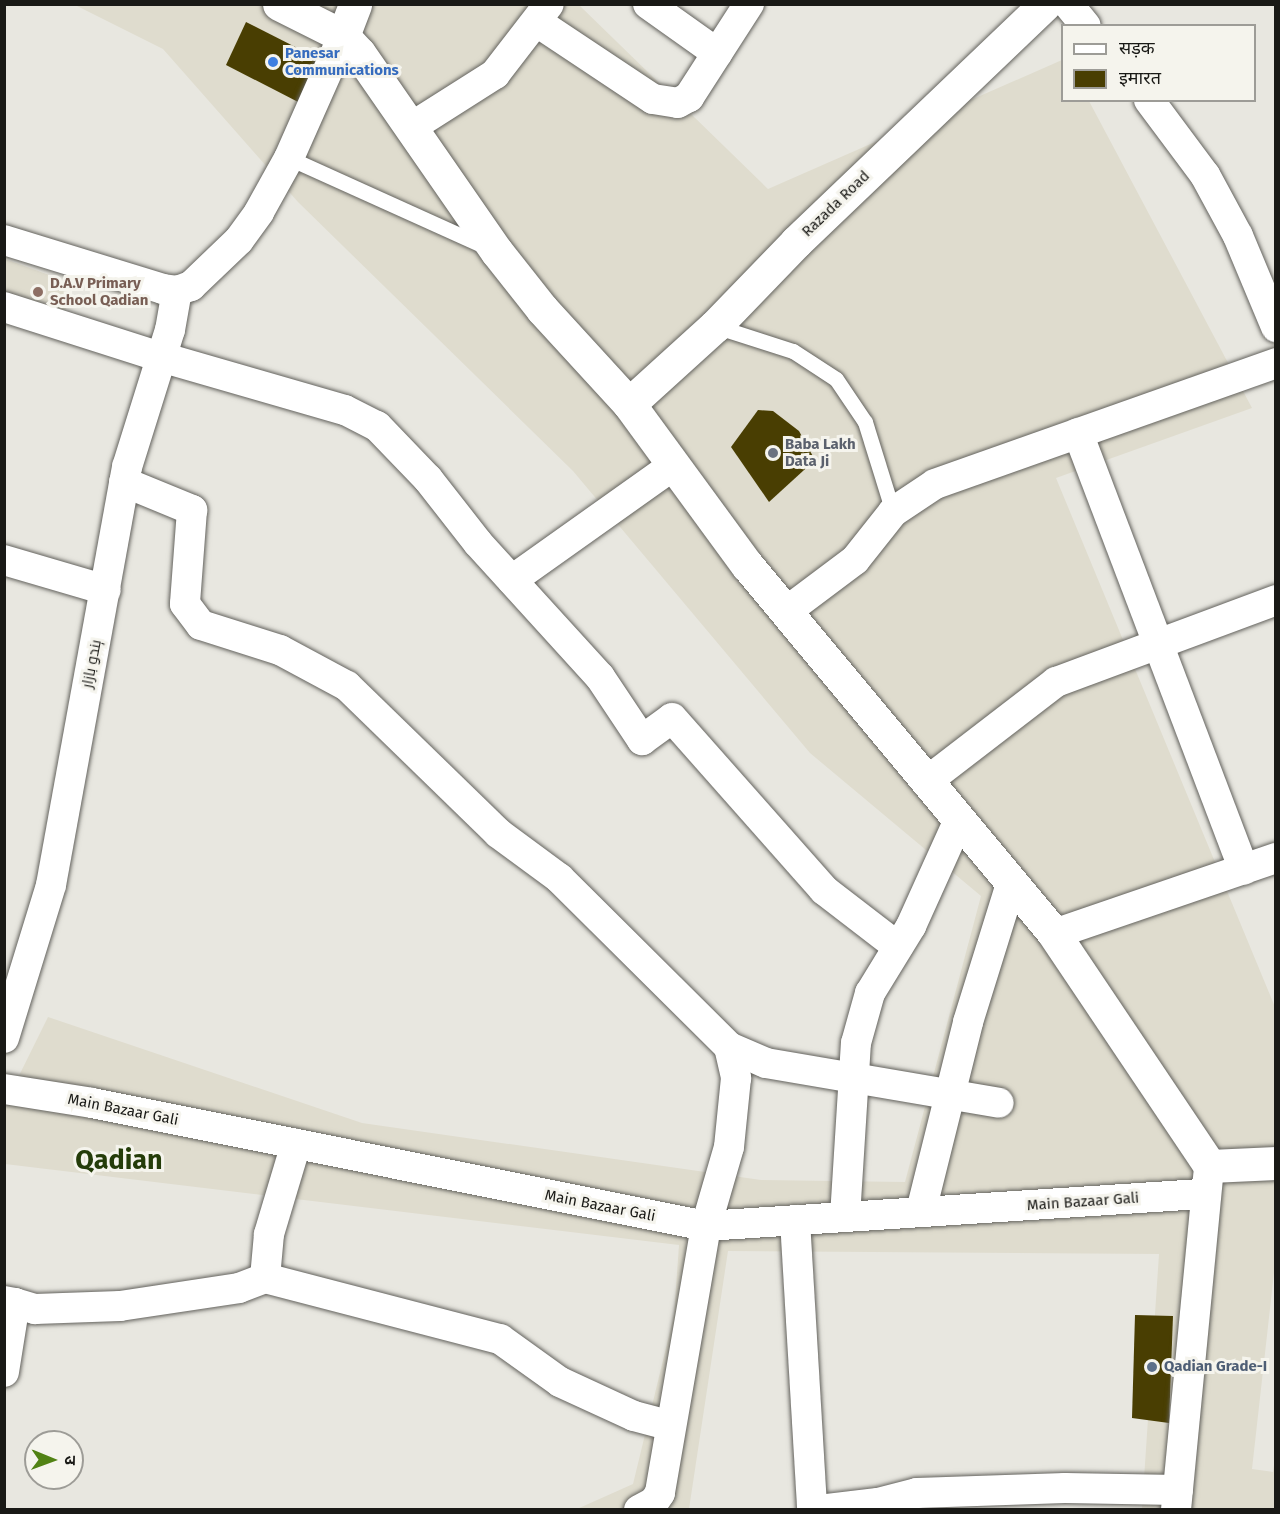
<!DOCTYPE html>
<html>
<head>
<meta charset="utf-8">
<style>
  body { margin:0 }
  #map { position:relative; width:1280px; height:1514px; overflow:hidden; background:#e8e7e0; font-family:"Fira Sans",Cairo,"Noto Sans Devanagari",sans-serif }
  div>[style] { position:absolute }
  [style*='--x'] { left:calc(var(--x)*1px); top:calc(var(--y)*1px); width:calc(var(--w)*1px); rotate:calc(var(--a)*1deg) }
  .built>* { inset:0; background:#dfdcce }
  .building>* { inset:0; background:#493e02 }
  .roads { filter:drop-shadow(0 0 2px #63625d) drop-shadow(0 0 2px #63625d) }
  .service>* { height:15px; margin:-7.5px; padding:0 7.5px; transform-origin:7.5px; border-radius:7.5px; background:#fff }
  .minor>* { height:30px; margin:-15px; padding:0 15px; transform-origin:15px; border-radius:15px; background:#fff }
  .tertiary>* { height:33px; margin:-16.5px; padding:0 16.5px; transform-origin:16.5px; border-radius:16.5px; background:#fff }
  .secondary>* { height:33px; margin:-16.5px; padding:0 16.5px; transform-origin:16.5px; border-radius:16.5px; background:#fff }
  .dots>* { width:16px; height:16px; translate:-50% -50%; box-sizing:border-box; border:3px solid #f5f4ed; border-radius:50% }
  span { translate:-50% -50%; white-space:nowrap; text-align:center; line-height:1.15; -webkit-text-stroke:6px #f5f4ed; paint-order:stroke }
  .shop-label { font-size:15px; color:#366cbe; font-weight:700 }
  .left { translate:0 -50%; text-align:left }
  .street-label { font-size:15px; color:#191916 }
  .education-label { font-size:15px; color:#785e54; font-weight:700 }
  .worship-label { font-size:15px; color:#5b616d; font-weight:700 }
  .service-label { font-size:15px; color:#4e5e75; font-weight:700 }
  .town-label { font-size:27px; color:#243c09; font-weight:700 }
  .frame { position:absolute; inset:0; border:6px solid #191916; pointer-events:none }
  .legend { position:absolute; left:1061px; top:24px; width:195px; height:78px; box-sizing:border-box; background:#f5f4ed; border:2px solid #9d9c97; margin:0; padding:8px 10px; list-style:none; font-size:18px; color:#191916 }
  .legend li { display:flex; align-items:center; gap:12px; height:30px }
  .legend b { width:30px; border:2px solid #9d9c97 }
  .north { position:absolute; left:24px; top:1430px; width:60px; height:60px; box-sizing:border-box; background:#f5f4ed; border:2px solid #9d9c97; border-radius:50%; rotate:91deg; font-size:16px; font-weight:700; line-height:24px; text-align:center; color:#191916 }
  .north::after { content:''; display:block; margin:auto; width:21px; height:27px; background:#518214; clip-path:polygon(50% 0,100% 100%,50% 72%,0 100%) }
</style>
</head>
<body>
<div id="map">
  <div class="built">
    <div style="clip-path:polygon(75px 5px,579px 5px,768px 189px,1062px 60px,1062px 100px,1089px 101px,1252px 408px,1056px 478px,1275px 1007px,1276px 1255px,1252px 1469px,1273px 1472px,1275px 1458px,1275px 1509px,1142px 1509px,1159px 1254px,728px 1251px,689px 1509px,577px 1509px,633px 1484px,674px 1315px,679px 1245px,5px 1164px,4px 1106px,48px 1017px,362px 1123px,761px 1180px,905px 1182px,981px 896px,810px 753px,573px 471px,298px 202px,163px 49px)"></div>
    <div style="clip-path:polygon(5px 259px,74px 284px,62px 320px,5px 300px)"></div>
  </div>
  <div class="building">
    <div style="clip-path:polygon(246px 22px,319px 59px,302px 104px,226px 65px)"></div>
    <div style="clip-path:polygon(758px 410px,773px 411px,799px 431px,815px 460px,769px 502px,731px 447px)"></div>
    <div style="clip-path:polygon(1135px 1315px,1173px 1316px,1169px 1423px,1132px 1418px)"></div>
  </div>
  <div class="roads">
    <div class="service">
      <div style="--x:289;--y:158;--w:216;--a:24.3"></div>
      <div style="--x:715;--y:326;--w:82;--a:17.8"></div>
      <div style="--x:793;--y:351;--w:51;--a:33.1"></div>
      <div style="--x:836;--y:379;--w:52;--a:56"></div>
      <div style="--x:865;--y:422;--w:94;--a:72.7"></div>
    </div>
    <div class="minor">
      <div style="--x:648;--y:4;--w:85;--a:35.4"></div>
      <div style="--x:1068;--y:4;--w:28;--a:51"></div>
      <div style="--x:537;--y:22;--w:139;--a:33.6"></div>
      <div style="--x:653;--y:99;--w:25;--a:9"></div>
      <div style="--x:678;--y:103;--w:13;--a:-29"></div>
      <div style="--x:689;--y:97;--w:111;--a:-57.2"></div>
      <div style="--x:1149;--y:100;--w:94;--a:53.3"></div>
      <div style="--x:1205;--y:175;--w:69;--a:61.6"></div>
      <div style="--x:1238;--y:236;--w:99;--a:67.3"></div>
      <div style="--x:410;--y:128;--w:101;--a:-32.4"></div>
      <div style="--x:495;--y:74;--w:88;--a:-52.4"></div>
      <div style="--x:4;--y:240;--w:166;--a:17.1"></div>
      <div style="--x:163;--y:289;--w:14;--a:8"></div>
      <div style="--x:177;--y:291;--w:15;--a:-20"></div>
      <div style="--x:191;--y:286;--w:66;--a:-43.8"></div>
      <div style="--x:239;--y:240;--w:34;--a:-54"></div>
      <div style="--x:259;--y:212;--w:62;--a:-60.9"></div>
      <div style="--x:289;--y:158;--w:133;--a:-66.1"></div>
      <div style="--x:4;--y:307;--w:165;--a:17.7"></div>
      <div style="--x:161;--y:357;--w:191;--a:16.1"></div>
      <div style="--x:345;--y:410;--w:36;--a:27"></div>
      <div style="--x:377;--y:426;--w:74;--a:46.1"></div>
      <div style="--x:428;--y:479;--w:81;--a:52"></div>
      <div style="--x:478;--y:543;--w:181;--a:47.7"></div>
      <div style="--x:600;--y:677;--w:76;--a:56.3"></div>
      <div style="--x:642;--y:740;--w:37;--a:-36"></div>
      <div style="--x:672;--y:718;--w:230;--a:48.5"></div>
      <div style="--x:824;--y:890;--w:93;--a:37.6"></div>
      <div style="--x:1078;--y:433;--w:467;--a:69.2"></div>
      <div style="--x:124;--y:482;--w:74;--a:22.4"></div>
      <div style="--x:192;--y:510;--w:94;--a:94.3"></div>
      <div style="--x:185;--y:604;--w:26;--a:53"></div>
      <div style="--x:201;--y:625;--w:83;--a:17.6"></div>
      <div style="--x:280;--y:650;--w:76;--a:28.2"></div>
      <div style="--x:347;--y:686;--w:211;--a:44.2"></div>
      <div style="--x:498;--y:833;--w:76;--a:36.4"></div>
      <div style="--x:559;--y:878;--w:240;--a:44.8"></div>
      <div style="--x:729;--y:1047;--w:32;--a:77"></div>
      <div style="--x:736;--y:1078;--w:69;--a:95.8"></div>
      <div style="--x:729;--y:1147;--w:82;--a:106.2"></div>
      <div style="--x:706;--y:1226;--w:271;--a:99.8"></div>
      <div style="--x:660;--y:1493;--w:11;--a:124"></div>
      <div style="--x:654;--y:1502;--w:17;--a:152"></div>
      <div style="--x:4;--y:560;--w:106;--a:16.4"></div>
      <div style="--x:512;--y:580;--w:199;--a:-35.4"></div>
      <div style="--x:787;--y:611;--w:85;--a:-36.9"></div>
      <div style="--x:855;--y:560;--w:61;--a:-51.6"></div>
      <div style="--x:893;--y:512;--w:50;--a:-33.7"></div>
      <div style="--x:935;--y:484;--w:362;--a:-19.5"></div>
      <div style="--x:926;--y:782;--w:164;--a:-37.6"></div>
      <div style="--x:1056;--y:682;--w:235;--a:-20.4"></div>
      <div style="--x:1054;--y:934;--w:235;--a:-18.9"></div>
      <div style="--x:4;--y:1038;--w:160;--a:-72.9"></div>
      <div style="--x:51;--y:885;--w:425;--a:-79.7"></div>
      <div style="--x:127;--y:467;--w:144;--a:-72.6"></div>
      <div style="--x:170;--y:330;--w:40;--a:-80"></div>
      <div style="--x:729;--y:1047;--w:40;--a:23.4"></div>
      <div style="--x:766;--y:1063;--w:236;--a:9.7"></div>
      <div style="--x:4;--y:1089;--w:89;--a:9"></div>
      <div style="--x:92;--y:1103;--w:626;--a:11.33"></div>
      <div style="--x:706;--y:1226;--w:499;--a:-3.7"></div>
      <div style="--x:921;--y:1211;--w:195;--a:-76"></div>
      <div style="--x:968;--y:1022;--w:145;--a:-72.7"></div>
      <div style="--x:845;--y:1217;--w:174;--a:-86.4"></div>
      <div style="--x:856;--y:1043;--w:52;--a:-74.4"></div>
      <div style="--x:870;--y:993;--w:79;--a:-58.5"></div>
      <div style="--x:911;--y:926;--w:114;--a:-65.7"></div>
      <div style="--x:795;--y:1220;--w:290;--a:86.6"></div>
      <div style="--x:265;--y:1278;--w:243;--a:14.6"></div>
      <div style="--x:500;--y:1339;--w:74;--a:35.6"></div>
      <div style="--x:560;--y:1382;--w:81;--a:24.7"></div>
      <div style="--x:634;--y:1416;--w:38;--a:15"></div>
      <div style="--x:4;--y:1301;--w:11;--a:10"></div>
      <div style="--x:15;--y:1303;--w:70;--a:99.1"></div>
      <div style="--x:15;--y:1303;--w:21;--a:17"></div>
      <div style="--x:35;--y:1309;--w:85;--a:-2"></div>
      <div style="--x:120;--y:1306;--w:120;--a:-8.6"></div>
      <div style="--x:239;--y:1288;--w:28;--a:-21"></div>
      <div style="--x:265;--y:1278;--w:44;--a:-84.8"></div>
      <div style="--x:269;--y:1234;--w:94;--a:-73.3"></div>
      <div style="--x:819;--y:1510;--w:59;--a:-6.8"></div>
      <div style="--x:878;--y:1503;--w:40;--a:-14.4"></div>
      <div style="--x:917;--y:1493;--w:148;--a:-1.9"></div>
      <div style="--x:1065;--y:1488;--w:113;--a:1"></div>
      <div style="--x:1176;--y:1510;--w:337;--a:-84.5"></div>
    </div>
    <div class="tertiary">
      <div style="--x:343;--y:36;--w:34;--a:-69"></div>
      <div style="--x:629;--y:404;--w:116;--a:-42.2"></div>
      <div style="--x:715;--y:326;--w:117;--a:-46"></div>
      <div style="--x:796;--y:242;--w:344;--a:-43.7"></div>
    </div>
    <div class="secondary">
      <div style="--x:279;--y:4;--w:72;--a:26.6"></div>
      <div style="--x:343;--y:36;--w:23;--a:47"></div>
      <div style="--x:359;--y:53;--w:242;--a:55.3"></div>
      <div style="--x:497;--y:252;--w:73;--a:51.7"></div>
      <div style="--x:542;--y:309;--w:129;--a:47.5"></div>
      <div style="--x:629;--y:404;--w:200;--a:53.8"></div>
      <div style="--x:747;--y:565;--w:480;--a:50.2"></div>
      <div style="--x:1054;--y:934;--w:280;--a:56.1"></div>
      <div style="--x:1210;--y:1166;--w:66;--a:-2.6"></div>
    </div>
  </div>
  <div class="dots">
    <div style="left:273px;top:62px;background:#3f7fe0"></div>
    <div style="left:38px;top:292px;background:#8d6e63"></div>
    <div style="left:773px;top:453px;background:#6b7280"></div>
    <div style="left:1152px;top:1367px;background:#5c6f8a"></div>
  </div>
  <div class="shop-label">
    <span class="left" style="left:285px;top:62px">Panesar<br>Communications</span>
  </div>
  <div class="street-label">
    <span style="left:836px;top:204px;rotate:-44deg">Razada Road</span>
    <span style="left:92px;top:664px;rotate:-79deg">ہندو بازار</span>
    <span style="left:123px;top:1110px;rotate:11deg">Main Bazaar Gali</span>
    <span style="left:1083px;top:1202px;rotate:-4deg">Main Bazaar Gali</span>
    <span style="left:600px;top:1206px;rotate:11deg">Main Bazaar Gali</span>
  </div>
  <div class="education-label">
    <span class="left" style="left:50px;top:292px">D.A.V Primary<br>School Qadian</span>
  </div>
  <div class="worship-label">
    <span class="left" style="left:785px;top:453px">Baba Lakh<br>Data Ji</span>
  </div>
  <div class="service-label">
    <span class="left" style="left:1164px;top:1367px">Qadian Grade-I</span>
  </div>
  <div class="town-label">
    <span style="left:119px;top:1161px">Qadian</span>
  </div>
  <div class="frame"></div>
  <ul class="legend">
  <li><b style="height:8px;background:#fff"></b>सड़क</li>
  <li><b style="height:16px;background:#493e02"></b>इमारत</li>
  </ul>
  <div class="north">उ</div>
</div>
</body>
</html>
